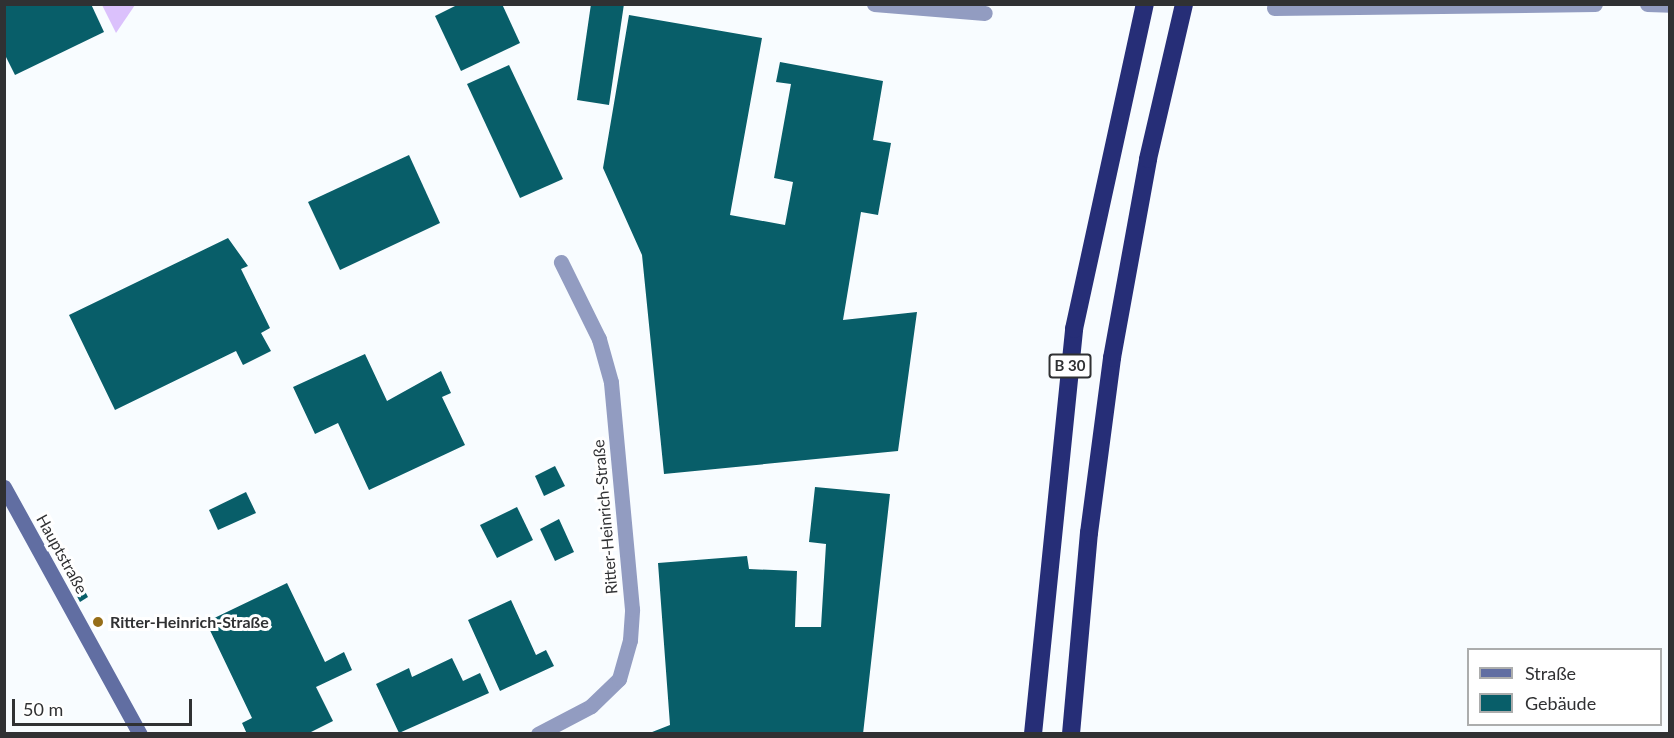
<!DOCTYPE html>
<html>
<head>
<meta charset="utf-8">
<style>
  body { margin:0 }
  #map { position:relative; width:1674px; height:738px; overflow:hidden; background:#f8fcff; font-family:Lato,sans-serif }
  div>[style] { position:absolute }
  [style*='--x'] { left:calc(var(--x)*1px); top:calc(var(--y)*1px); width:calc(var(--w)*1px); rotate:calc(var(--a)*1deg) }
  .green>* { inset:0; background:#dbc1fc }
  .building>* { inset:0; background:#085e69 }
  .street>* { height:15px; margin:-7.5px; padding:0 7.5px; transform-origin:7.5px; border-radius:7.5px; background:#929cc1 }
  .secondary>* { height:15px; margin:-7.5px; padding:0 7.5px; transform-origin:7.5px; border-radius:7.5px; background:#616ea2 }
  .highway>* { height:18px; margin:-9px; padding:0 9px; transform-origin:9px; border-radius:9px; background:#262e77 }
  .dots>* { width:16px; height:16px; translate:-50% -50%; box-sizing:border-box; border:3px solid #fff; border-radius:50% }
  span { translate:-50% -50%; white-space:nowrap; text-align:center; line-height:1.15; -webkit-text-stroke:6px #fff; paint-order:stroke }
  .shield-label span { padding:2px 4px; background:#fff; border:2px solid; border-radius:4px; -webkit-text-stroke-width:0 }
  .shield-label { font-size:15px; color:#303133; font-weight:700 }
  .street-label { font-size:16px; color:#303133 }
  .poi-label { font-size:16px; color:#303133; font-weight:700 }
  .left { translate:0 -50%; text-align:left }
  .frame { position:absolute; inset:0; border:6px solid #303133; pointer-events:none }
  .legend { position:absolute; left:1467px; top:648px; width:195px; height:78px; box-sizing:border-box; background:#fff; border:2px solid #acadad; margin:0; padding:8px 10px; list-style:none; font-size:18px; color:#303133 }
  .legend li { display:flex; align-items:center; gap:12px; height:30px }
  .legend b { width:30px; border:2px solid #acadad }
  .scale { position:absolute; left:12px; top:699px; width:180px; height:27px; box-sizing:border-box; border:3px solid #303133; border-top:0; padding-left:8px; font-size:18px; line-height:21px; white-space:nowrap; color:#303133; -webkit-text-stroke:4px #fff; paint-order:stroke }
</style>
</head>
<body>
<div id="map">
  <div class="green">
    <div style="clip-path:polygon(102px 5px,135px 5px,116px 33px)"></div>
  </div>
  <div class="building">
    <div style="clip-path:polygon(4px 4px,91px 4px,104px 32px,15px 75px,4px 53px)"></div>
    <div style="clip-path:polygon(459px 4px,502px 4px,520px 43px,461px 71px,435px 16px)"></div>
    <div style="clip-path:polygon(591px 4px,624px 4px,609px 105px,577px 100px)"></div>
    <div style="clip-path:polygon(629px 15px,762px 38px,730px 215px,785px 225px,793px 182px,774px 178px,791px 84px,776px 82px,780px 62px,883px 81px,873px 140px,891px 143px,878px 215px,861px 212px,843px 320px,917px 312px,898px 451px,664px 474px,642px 255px,603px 168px)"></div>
    <div style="clip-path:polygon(509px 65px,563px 179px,520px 198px,467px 84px)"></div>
    <div style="clip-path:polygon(409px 155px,440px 223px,340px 270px,308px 202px)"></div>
    <div style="clip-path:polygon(228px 238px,248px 266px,241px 269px,270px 328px,261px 333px,271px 351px,243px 365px,236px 351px,115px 410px,69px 315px)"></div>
    <div style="clip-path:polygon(365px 354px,387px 401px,441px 371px,451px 393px,442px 397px,465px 445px,369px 490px,338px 423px,315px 434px,293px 387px)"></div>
    <div style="clip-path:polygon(555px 466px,565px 486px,544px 496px,535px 476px)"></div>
    <div style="clip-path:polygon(815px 487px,890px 494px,863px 734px,647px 734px,670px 725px,658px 563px,747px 556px,749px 569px,797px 571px,795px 627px,821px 627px,826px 544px,809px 542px)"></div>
    <div style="clip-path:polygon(246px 492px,256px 513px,218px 530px,209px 510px)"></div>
    <div style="clip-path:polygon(517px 507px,533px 540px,497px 558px,480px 525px)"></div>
    <div style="clip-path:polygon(559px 519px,574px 552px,555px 561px,540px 529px)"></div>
    <div style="clip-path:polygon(287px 583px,325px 662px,344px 652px,352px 670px,316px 687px,333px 721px,307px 734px,247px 734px,242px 723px,252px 718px,206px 622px)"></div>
    <div style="clip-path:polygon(81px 584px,88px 597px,80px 602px,73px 589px)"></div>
    <div style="clip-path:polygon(511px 600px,536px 655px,546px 650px,554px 666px,500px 691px,468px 620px)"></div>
    <div style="clip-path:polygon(452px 658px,463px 681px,480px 673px,489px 693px,399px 733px,376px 684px,409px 668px,412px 677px)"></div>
  </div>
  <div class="street">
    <div style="--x:874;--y:4;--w:111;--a:4.6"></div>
    <div style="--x:1647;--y:4;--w:23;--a:2"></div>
    <div style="--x:1274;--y:8;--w:321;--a:-0.7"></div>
    <div style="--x:538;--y:734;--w:60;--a:-27.8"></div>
    <div style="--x:591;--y:706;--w:39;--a:-44"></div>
    <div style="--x:619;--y:679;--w:41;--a:-74.2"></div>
    <div style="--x:630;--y:640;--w:31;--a:-86"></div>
    <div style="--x:632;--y:609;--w:228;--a:-95.3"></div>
    <div style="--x:611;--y:382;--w:45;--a:-105.6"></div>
    <div style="--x:599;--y:339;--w:86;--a:-116.3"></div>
  </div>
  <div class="secondary">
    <div style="--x:4;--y:487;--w:282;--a:61.2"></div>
  </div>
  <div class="highway">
    <div style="--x:1033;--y:734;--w:407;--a:-84.2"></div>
    <div style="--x:1074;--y:329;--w:333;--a:-77.7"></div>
    <div style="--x:1071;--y:734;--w:202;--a:-84.9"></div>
    <div style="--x:1089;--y:533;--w:177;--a:-82.5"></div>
    <div style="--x:1112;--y:358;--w:202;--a:-79.7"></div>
    <div style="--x:1148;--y:159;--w:159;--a:-76.9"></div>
  </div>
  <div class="dots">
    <div style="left:98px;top:622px;background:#966e19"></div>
  </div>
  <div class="shield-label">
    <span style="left:1070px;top:366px">B 30</span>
  </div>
  <div class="street-label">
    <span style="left:605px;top:517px;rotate:-95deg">Ritter-Heinrich-Straße</span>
    <span style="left:62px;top:554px;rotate:61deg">Hauptstraße</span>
  </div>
  <div class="poi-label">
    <span class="left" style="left:110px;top:622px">Ritter-Heinrich-Straße</span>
  </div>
  <div class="frame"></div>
  <ul class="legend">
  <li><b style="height:8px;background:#616ea2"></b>Straße</li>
  <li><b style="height:16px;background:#085e69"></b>Gebäude</li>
  </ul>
  <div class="scale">50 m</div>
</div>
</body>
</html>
